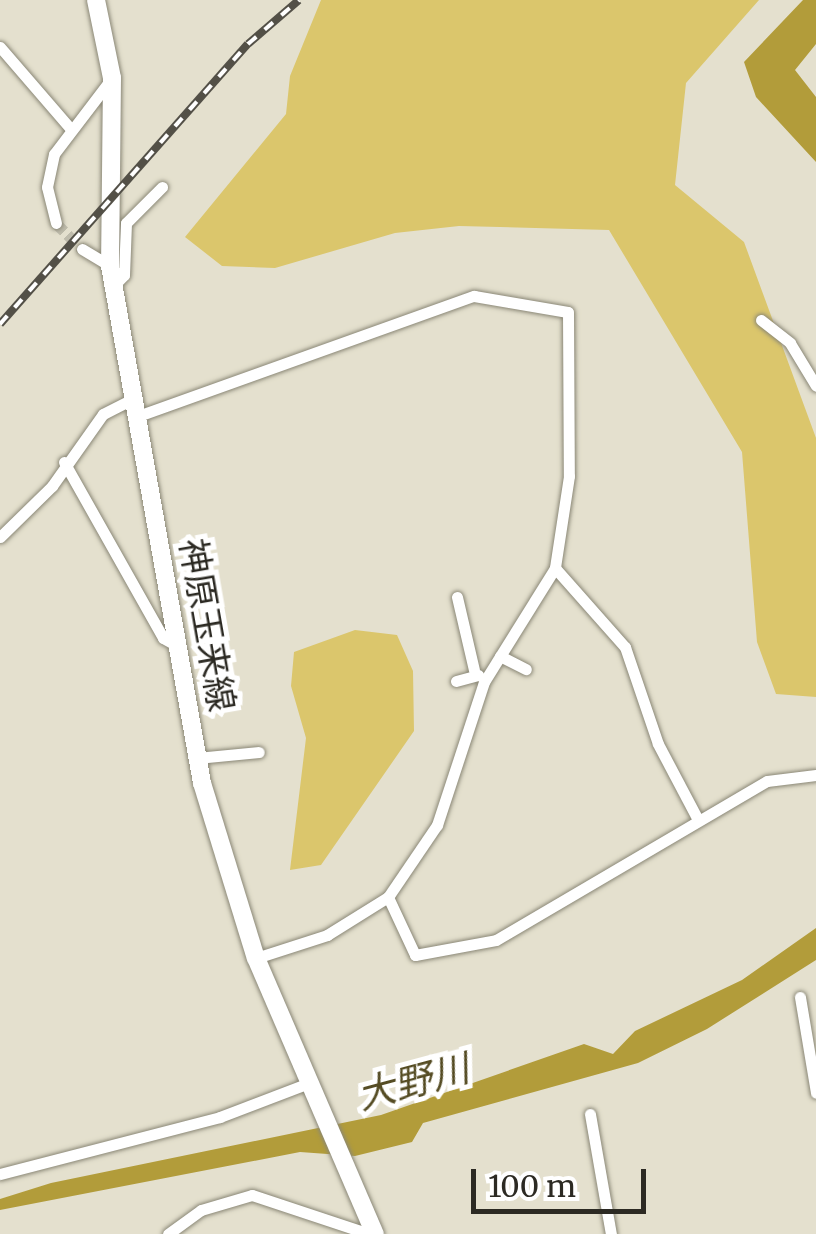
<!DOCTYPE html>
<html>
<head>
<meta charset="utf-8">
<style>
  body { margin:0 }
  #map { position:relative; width:816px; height:1234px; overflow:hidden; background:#e4e0ce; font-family:Merriweather,"Noto Sans JP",serif }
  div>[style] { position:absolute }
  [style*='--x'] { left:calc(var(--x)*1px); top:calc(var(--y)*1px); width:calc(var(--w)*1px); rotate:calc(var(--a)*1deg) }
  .green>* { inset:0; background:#dbc66c }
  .water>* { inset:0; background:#b29c3a }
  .minor-tunnel>* { height:11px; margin-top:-5.5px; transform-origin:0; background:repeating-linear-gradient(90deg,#bfbcac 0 11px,transparent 0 16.5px) }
  .roads { filter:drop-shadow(0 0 2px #8a8776) drop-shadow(0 0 2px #8a8776) }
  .minor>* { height:11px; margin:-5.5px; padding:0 5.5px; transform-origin:5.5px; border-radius:5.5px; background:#fff }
  .secondary>* { height:18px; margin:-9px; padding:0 9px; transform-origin:9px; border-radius:9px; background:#fff }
  .rail>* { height:8px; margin-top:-4px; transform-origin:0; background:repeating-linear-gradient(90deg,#fff 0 11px,#535047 0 22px); box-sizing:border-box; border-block:2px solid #535047 }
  span { translate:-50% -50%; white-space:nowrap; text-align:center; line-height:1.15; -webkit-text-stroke:10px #fff; paint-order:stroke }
  .street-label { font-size:35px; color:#2c2a23 }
  .water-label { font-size:38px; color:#554c24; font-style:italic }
  .scale { position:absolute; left:471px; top:1169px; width:175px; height:45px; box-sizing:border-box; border:5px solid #2c2a23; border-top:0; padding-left:12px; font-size:30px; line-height:35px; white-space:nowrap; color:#2c2a23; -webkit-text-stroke:8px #fff; paint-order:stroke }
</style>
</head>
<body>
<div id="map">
  <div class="green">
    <div style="clip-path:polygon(321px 0,759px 0,686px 83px,675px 185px,744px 242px,816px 438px,816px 697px,776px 694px,757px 642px,742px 452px,609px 230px,459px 226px,395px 233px,275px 268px,222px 266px,185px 237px,286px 114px,290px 76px)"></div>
    <div style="clip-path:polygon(355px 630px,397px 635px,413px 671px,414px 731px,321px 865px,290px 870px,306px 738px,291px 686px,294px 652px)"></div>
  </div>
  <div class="water">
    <div style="clip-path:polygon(803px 0,816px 0,816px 44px,795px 70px,816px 97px,816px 162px,756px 97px,744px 62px)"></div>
    <div style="clip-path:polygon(816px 928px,816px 960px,707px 1029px,638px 1063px,423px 1123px,412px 1142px,355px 1156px,300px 1152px,0 1210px,0 1199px,51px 1183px,381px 1115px,584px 1044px,613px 1054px,635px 1031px,742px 980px)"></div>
  </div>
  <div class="minor-tunnel">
    <div style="--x:56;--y:223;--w:37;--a:45"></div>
  </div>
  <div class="roads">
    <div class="minor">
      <div style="--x:0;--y:47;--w:106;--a:49.2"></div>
      <div style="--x:56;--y:223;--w:37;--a:-104"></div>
      <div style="--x:47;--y:187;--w:34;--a:-78"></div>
      <div style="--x:54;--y:154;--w:96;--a:-52.7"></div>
      <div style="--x:82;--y:249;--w:33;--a:31"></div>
      <div style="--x:114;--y:285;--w:14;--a:-45"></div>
      <div style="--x:124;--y:275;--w:52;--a:-87.8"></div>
      <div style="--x:126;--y:223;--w:51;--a:-45"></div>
      <div style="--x:761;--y:320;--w:37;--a:38"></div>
      <div style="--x:790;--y:343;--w:50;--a:58.8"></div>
      <div style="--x:138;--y:416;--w:357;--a:-19.7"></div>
      <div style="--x:474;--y:296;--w:95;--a:9.7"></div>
      <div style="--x:568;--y:312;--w:164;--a:89.7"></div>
      <div style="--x:569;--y:476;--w:93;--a:98.7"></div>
      <div style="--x:555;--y:568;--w:106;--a:48.5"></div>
      <div style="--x:625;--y:647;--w:102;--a:71.2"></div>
      <div style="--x:658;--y:744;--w:86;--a:62.2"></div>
      <div style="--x:64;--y:462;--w:202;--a:60.6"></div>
      <div style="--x:163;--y:638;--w:18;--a:29"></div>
      <div style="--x:0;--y:537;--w:73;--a:-44.4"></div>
      <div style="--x:52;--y:486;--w:88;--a:-54.7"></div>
      <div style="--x:103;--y:414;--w:35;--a:-27"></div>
      <div style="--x:457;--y:597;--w:75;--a:76.9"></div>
      <div style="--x:500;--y:656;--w:29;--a:27"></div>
      <div style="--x:456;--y:681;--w:23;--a:-15"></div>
      <div style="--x:197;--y:758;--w:62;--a:-5.5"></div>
      <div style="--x:388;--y:897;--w:64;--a:65"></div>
      <div style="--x:415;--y:955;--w:82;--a:-10.5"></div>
      <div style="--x:496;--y:940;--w:314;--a:-30.4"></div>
      <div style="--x:767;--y:781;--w:49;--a:-7"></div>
      <div style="--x:256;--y:958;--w:75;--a:-17.9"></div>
      <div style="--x:327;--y:935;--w:72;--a:-31.9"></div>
      <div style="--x:388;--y:897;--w:87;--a:-55.8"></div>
      <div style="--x:437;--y:825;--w:151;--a:-71.8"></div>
      <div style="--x:484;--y:682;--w:134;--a:-58.1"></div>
      <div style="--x:800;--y:997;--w:97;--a:80.5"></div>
      <div style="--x:590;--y:1114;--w:122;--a:80.1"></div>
      <div style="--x:0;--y:1174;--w:227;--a:-14.5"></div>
      <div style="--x:220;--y:1117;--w:97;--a:-21"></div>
      <div style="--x:168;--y:1234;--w:41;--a:-36"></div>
      <div style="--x:201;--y:1210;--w:53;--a:-16.4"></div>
      <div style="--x:252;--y:1195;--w:123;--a:18.4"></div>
    </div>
    <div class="secondary">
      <div style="--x:96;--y:0;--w:80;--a:78.4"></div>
      <div style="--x:112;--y:78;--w:188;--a:90.6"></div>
      <div style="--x:110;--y:266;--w:525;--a:79.91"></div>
      <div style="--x:202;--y:783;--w:183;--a:72.9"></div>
      <div style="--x:256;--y:958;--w:301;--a:66.7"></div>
    </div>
  </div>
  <div class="rail">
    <div style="--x:0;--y:324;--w:374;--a:-48.5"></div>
    <div style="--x:248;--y:44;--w:67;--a:-40.8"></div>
  </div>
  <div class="street-label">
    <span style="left:207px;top:625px;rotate:80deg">神原玉来線</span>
  </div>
  <div class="water-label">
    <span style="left:413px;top:1082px;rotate:-15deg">大野川</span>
  </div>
  <div class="scale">100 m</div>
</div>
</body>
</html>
